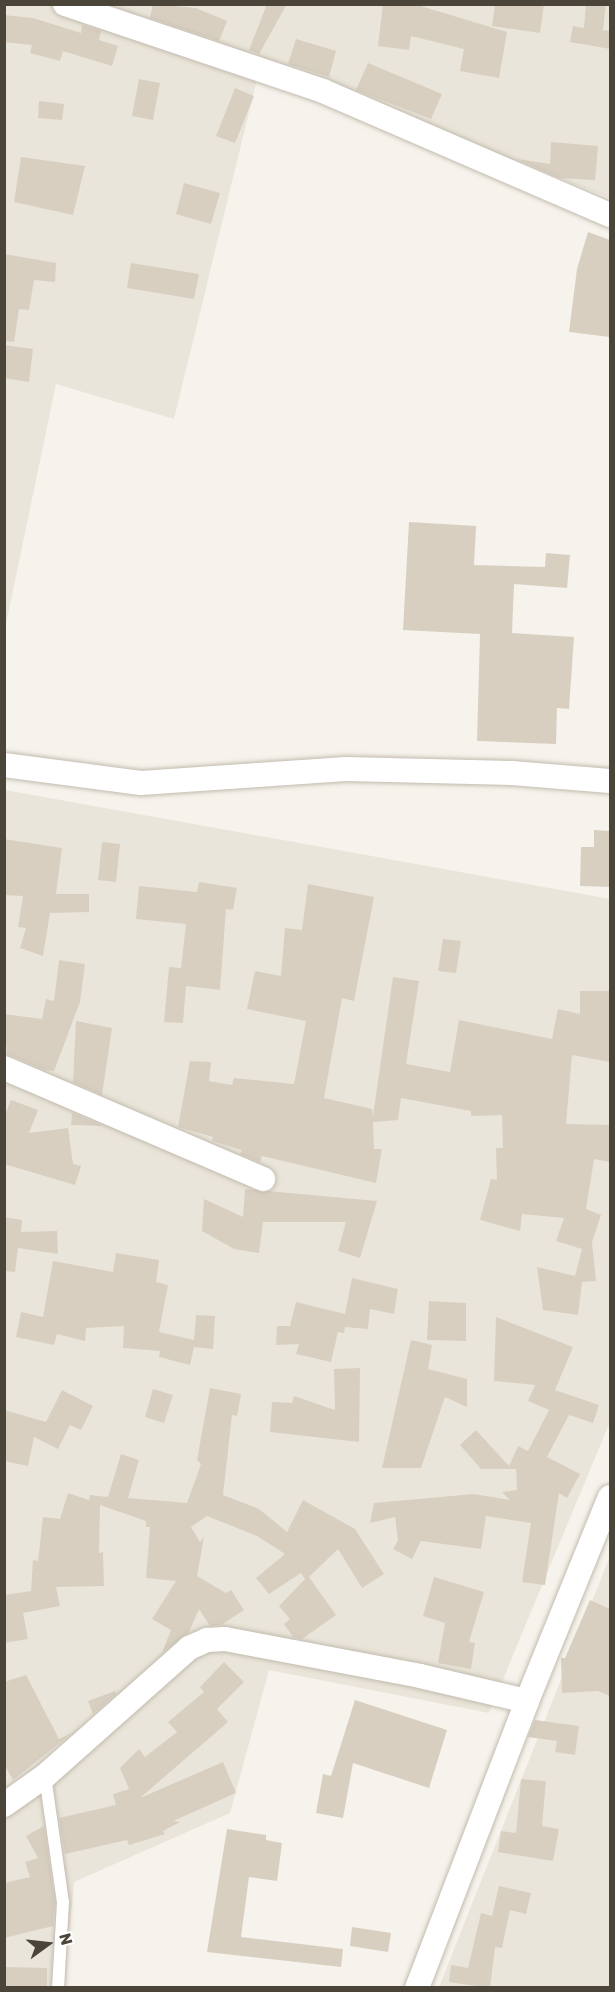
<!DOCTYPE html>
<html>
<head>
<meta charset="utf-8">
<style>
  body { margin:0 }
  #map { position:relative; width:615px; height:1992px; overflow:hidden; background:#f6f3ec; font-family:Rubik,sans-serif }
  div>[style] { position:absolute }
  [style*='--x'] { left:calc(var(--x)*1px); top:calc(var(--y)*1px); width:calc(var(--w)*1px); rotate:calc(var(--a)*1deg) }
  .residential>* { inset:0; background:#eae5da }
  .building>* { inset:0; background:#d8cfc1 }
  .roads { filter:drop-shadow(0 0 2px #c2bbae) drop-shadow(0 0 2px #c2bbae) }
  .service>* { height:12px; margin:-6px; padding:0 6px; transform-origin:6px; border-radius:6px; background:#fff }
  .minor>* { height:24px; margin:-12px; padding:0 12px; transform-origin:12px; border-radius:12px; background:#fff }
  span { translate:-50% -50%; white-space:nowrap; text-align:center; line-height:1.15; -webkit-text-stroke:4.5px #fff; paint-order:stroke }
  .frame { position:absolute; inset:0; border:6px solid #4b4439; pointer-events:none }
  .north { position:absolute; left:18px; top:1914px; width:60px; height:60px; -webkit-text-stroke:4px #fff; paint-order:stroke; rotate:75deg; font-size:16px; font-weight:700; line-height:24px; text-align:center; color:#4b4439 }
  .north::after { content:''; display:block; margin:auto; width:21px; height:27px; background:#4b4439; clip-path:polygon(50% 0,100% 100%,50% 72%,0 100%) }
</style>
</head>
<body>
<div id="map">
  <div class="residential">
    <div style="clip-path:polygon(5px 5px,610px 5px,610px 198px,261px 63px,174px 419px,56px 384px,5px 629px)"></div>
    <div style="clip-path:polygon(5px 790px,610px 899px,610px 1422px,489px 1713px,269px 1670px,230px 1813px,74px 1882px,64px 1987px,5px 1988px)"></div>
    <div style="clip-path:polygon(610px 1556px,610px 1987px,439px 1987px)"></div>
  </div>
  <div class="building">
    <div style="clip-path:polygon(153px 4px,196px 8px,227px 21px,219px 41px,150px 18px)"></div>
    <div style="clip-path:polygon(267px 4px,287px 4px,259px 54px,249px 50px)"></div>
    <div style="clip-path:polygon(383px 4px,414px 4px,507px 32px,499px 78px,460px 71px,464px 49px,411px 36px,409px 50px,378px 46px)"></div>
    <div style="clip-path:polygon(495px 4px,544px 4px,540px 33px,492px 26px)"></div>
    <div style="clip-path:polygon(586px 4px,606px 4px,603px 30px,610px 31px,610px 49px,570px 42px,573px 26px,584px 28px)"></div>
    <div style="clip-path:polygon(4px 15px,33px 18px,81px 33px,82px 25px,101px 31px,99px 40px,118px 46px,112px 66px,63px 51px,60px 61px,30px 53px,32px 45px,4px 42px)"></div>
    <div style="clip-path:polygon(296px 39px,336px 51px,329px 77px,288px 64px)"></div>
    <div style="clip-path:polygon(368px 63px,442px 94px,431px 119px,356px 90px)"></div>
    <div style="clip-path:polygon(139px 79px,160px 83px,153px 120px,132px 116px)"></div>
    <div style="clip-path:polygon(235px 88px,254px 96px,235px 143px,216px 136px)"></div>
    <div style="clip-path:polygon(39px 101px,64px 104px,62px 120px,38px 118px)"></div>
    <div style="clip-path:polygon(551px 142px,598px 146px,595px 180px,559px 178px,517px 159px,550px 164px)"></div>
    <div style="clip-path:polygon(21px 157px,85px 166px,73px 215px,14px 202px)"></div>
    <div style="clip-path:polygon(184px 183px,220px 193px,211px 224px,176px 214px)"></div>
    <div style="clip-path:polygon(588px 232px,610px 240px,610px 337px,569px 332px,577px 269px)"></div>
    <div style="clip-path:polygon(4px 254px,56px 263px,55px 282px,34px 280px,29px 310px,19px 309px,14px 342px,4px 341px)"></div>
    <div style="clip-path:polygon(131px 263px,199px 274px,194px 299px,127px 288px)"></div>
    <div style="clip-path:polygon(4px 345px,33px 349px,29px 382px,4px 378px)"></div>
    <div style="clip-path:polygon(409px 522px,476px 526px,474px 565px,545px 567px,546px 553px,570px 555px,567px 588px,514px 584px,512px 633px,574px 637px,569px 709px,557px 708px,556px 744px,477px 741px,480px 634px,403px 630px)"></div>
    <div style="clip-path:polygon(594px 830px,610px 831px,610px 887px,580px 886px,581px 847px,594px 847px)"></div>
    <div style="clip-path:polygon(4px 839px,62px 848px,56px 894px,89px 894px,89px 912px,50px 913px,43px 956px,20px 948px,26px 928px,18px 927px,23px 896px,4px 895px)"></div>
    <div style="clip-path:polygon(102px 842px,120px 844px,116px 882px,98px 880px)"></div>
    <div style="clip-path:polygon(199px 882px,237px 888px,233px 910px,226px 909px,220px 990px,186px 986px,183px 1023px,164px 1022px,169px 967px,181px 968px,186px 924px,136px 919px,139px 886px,197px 892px)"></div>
    <div style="clip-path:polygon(308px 884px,374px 897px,354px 1001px,342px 998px,324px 1098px,372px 1109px,373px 1116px,393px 977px,419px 981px,406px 1064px,450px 1072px,459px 1020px,552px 1039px,558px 1009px,580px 1014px,580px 991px,610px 991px,610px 1062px,572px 1055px,566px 1124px,610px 1125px,610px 1162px,594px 1159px,586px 1209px,601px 1215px,592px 1242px,596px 1281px,582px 1282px,578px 1315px,543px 1310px,537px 1267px,575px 1276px,582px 1249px,556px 1241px,564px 1218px,522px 1214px,520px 1231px,480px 1220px,491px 1179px,497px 1180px,496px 1148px,503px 1148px,502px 1115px,471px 1116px,471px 1111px,401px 1098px,398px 1120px,373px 1122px,374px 1149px,382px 1149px,376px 1183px,262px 1156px,260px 1162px,240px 1154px,242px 1150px,212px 1141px,213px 1137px,178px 1127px,190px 1061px,211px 1062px,209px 1081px,232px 1085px,234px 1078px,294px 1084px,306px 1021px,247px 1009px,255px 971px,281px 976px,285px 928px,302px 930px)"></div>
    <div style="clip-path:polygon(443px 939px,461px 941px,456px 973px,438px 971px)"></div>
    <div style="clip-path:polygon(59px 960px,85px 964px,80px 1002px,54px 1071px,45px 1070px,7px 1054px,4px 1014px,42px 1019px,46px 999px,54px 1001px)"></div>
    <div style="clip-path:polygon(76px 1021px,112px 1028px,102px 1095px,73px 1082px)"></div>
    <div style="clip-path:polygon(11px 1100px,38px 1110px,29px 1133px,68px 1128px,73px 1164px,81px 1166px,75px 1185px,4px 1164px,4px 1117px)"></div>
    <div style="clip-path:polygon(72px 1113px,101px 1125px,101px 1126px,71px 1125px)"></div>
    <div style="clip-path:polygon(245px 1189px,377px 1201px,360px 1258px,338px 1251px,346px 1222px,263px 1222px,259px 1253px,234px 1249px,202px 1231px,204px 1199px,243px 1217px)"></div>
    <div style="clip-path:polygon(4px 1217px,22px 1220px,21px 1232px,57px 1231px,58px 1254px,18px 1248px,15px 1272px,4px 1271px)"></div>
    <div style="clip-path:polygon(116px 1253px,159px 1260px,156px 1282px,168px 1285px,159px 1332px,194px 1340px,196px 1315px,215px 1316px,213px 1349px,194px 1347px,190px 1365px,159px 1357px,160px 1351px,123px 1348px,124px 1326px,86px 1328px,85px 1341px,57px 1334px,54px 1345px,16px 1337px,21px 1312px,43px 1317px,53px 1261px,113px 1272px)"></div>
    <div style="clip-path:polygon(352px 1278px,398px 1289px,394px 1314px,370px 1309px,368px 1329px,345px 1327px,344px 1333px,338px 1332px,331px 1362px,296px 1354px,299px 1344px,276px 1345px,277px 1326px,290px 1326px,296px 1302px,345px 1314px)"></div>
    <div style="clip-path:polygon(429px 1301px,466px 1303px,466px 1341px,427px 1340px)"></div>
    <div style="clip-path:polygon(496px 1317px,573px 1347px,555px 1390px,599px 1405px,593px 1423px,569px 1415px,547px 1457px,580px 1474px,567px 1498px,559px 1493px,545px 1585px,522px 1582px,531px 1523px,486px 1516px,481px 1549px,421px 1541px,412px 1559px,393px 1549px,398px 1540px,395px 1517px,370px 1523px,374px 1503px,474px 1494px,510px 1500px,502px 1492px,517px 1490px,516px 1469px,481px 1469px,460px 1445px,476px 1430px,509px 1466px,518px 1446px,528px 1451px,549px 1410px,528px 1401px,535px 1385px,494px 1381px)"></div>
    <div style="clip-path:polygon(411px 1340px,432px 1345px,428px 1369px,467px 1379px,467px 1407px,445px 1397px,421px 1468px,382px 1468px)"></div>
    <div style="clip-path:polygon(360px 1368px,359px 1442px,270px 1432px,272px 1402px,292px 1403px,294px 1396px,335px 1410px,334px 1369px)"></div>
    <div style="clip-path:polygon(210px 1388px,241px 1394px,237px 1416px,232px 1415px,223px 1495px,259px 1509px,287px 1532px,303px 1500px,355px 1529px,384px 1574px,362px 1588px,338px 1549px,309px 1577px,336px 1615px,302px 1639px,293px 1637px,284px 1624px,290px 1619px,279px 1606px,305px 1579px,301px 1573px,269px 1594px,256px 1578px,285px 1554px,257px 1536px,207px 1516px,191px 1527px,200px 1542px,204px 1537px,197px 1576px,226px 1593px,231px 1590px,244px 1610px,221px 1625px,210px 1626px,199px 1609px,189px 1632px,162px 1653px,171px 1630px,152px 1619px,176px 1581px,146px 1578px,150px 1527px,146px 1527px,146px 1521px,100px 1505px,99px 1553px,103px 1552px,104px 1586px,56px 1587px,60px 1606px,23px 1613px,28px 1639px,4px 1643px,4px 1595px,31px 1591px,33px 1560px,38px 1561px,43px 1517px,60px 1519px,68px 1493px,89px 1500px,90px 1495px,108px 1497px,121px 1454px,139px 1460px,128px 1498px,187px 1503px,201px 1464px,197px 1460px)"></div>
    <div style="clip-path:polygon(153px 1389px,173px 1395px,164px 1423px,145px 1417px)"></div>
    <div style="clip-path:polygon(62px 1390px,93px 1406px,81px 1430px,70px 1425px,58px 1449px,34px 1437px,28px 1466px,4px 1461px,4px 1410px,46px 1422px)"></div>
    <div style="clip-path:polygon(434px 1577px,484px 1592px,469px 1642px,475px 1643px,471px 1669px,438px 1663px,445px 1623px,423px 1616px)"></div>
    <div style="clip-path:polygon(590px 1600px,610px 1609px,610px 1696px,598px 1691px,562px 1693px,561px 1658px,565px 1658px)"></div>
    <div style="clip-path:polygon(224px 1662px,244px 1682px,217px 1709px,228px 1722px,140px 1798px,223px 1762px,236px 1793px,173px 1821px,180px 1822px,163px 1831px,165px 1834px,129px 1845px,127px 1840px,65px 1854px,59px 1818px,116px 1805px,113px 1794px,129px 1789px,120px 1768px,139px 1749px,145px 1757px,177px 1732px,168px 1722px,204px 1692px,200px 1687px)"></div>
    <div style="clip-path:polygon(26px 1675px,59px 1739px,72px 1733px,13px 1780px,4px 1764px,4px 1682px)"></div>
    <div style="clip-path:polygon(115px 1691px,116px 1694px,93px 1714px,88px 1701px)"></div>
    <div style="clip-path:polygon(355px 1700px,447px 1730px,429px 1788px,353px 1763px,343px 1818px,316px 1813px,323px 1774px,331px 1776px)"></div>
    <div style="clip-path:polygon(535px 1720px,579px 1726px,575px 1755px,555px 1752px,557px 1741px,528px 1737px)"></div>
    <div style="clip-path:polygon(521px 1779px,546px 1781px,542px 1826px,559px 1829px,553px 1861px,498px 1852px,501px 1831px,516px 1833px)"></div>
    <div style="clip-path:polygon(44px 1826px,55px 1902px,53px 1926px,4px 1938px,4px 1883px,30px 1877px,25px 1862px,38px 1858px,26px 1836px)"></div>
    <div style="clip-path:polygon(227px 1829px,266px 1835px,266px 1840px,282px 1843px,277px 1881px,249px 1877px,241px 1937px,343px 1949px,341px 1967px,207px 1952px)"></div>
    <div style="clip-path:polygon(499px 1886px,531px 1893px,526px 1914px,510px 1910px,502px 1948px,495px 1947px,490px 1988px,449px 1982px,451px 1965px,468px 1968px,481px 1913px,492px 1916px)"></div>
    <div style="clip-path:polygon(352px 1927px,391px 1933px,388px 1952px,350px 1946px)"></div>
    <div style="clip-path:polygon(4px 1967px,47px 1968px,47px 1988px,4px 1988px)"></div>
  </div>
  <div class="roads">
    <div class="service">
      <div style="--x:45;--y:1776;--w:127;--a:81.9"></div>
      <div style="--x:63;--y:1902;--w:86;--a:93.3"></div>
    </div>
    <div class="minor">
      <div style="--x:65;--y:4;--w:272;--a:18.6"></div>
      <div style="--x:323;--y:91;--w:313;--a:23.4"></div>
      <div style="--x:4;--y:765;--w:138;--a:7.5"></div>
      <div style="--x:141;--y:783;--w:205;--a:-3.9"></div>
      <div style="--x:346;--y:769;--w:166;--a:1.4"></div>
      <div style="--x:512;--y:773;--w:98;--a:4.7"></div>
      <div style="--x:4;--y:1068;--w:282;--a:23.2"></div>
      <div style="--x:4;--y:1805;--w:50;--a:-35.3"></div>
      <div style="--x:45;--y:1776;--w:193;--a:-41.6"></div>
      <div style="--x:189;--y:1648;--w:20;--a:-24"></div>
      <div style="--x:207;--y:1640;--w:18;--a:-3"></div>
      <div style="--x:225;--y:1639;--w:198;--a:10.7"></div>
      <div style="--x:420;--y:1676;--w:110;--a:13.2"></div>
      <div style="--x:417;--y:1988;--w:307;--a:-69"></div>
      <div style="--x:527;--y:1701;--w:220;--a:-67.9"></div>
    </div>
  </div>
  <div class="frame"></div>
  <div class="north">N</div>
</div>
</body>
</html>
